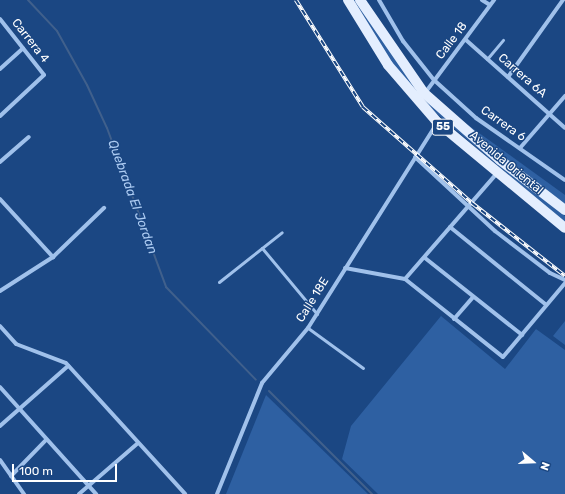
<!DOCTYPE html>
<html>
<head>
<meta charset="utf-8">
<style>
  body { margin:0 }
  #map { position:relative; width:565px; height:494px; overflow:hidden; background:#1b4783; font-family:Rubik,sans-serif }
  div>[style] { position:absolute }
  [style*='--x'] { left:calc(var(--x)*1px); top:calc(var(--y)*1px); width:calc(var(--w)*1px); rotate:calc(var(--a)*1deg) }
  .green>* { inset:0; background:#2e60a2 }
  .stream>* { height:2px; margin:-1px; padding:0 1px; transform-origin:1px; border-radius:1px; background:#40608c }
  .lane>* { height:3px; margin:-1.5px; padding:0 1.5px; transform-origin:1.5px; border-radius:1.5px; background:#a0c1eb }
  .street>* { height:4px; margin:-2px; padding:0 2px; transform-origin:2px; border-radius:2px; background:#a0c1eb }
  .primary>* { height:10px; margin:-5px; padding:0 5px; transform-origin:5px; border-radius:5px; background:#e4eefe }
  .rail>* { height:3.5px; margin-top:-1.75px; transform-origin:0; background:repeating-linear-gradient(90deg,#1b4783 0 6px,#fff 0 12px); box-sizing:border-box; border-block:1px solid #fff }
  span { translate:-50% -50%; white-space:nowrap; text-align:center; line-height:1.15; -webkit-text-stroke:3px #1b4783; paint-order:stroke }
  .shield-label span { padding:1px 3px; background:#1b4783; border:1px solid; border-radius:3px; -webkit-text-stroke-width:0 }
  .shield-label { font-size:11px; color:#fff; font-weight:700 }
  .street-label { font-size:12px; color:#fff }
  .water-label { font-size:13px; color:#accbf2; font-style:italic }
  .north { position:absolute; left:513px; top:442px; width:40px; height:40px; -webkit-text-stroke:3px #1b4783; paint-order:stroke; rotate:109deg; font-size:11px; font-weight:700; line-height:16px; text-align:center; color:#fff }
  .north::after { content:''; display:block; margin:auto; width:14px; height:18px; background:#fff; clip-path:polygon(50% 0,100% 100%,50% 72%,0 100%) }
  .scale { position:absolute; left:12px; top:464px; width:105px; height:18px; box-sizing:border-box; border:2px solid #fff; border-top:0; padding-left:5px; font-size:12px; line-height:14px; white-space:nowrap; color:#fff; -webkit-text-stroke:3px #1b4783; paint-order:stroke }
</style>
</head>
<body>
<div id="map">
  <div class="green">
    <div style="clip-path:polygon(350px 0,355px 0,411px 81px,501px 164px,565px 216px,565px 223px,429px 107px,389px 60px)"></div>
    <div style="clip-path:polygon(457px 117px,565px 195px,565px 209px,476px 137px)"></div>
    <div style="clip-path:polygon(441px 316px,505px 369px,536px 329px,565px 350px,565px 494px,378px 494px,342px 459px,351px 426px)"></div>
    <div style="clip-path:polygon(565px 321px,565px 345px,553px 336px)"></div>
    <div style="clip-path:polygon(266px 395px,368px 494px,226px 494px)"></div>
  </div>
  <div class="stream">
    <div style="--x:28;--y:0;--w:42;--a:46.9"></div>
    <div style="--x:57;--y:31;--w:62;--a:60.9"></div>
    <div style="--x:87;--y:85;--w:47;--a:65.1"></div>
    <div style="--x:107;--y:128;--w:170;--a:69.6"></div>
    <div style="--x:166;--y:287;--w:129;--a:45.9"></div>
    <div style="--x:269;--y:391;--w:146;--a:45"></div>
  </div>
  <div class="lane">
    <div style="--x:487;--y:59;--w:25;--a:-50"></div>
    <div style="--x:262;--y:248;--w:86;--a:50.2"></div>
    <div style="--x:219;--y:282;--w:80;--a:-38.4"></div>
    <div style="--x:308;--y:328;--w:68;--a:36"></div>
  </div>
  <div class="street">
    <div style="--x:379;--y:0;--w:48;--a:59.7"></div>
    <div style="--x:403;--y:41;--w:50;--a:51.5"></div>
    <div style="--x:434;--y:80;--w:57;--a:42.1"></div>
    <div style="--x:476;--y:118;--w:108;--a:34.9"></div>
    <div style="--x:482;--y:0;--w:9;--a:32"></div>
    <div style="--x:0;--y:19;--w:71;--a:51.8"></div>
    <div style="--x:44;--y:75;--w:60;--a:137"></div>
    <div style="--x:466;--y:40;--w:132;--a:41.6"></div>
    <div style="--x:0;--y:69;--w:31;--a:-42"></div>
    <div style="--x:508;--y:77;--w:95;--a:-54.5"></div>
    <div style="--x:425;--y:93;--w:116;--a:-53.4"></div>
    <div style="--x:520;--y:148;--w:69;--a:-49.1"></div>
    <div style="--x:415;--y:157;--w:109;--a:42.8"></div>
    <div style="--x:495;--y:231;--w:69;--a:37.4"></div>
    <div style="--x:550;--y:273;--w:17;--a:25"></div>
    <div style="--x:0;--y:162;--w:38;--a:-41"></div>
    <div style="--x:0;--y:199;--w:79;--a:47.6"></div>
    <div style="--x:450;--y:227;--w:122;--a:39"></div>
    <div style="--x:425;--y:258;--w:124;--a:38.4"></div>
    <div style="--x:345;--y:268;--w:61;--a:10.4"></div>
    <div style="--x:405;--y:279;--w:125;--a:38.5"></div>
    <div style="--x:503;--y:357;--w:97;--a:-50"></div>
    <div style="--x:405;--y:279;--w:140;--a:-49"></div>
    <div style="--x:0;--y:291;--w:63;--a:-32.7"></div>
    <div style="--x:53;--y:257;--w:71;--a:-43.9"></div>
    <div style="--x:454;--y:319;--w:29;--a:-49"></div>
    <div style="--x:0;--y:326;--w:24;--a:48"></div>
    <div style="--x:16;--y:344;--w:53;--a:20.8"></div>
    <div style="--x:66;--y:363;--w:177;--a:47.7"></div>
    <div style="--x:0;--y:387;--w:144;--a:48.1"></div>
    <div style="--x:0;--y:426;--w:91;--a:-41.4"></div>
    <div style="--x:0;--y:460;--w:42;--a:54.8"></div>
    <div style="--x:11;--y:476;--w:50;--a:-45.8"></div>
    <div style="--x:79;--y:494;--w:78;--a:-40.8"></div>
    <div style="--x:217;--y:494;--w:120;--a:-67.9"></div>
    <div style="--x:262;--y:383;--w:72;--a:-50.1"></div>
    <div style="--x:308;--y:328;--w:242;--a:-57.8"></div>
  </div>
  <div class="primary">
    <div style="--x:348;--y:0;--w:76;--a:58.4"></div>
    <div style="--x:388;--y:65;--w:75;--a:49.3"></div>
    <div style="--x:437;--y:122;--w:166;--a:39.6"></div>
    <div style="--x:360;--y:0;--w:113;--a:55.5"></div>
    <div style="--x:424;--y:93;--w:101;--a:41.4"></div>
    <div style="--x:500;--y:160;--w:82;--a:37.6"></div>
  </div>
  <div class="rail">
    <div style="--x:296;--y:0;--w:126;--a:57.9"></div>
    <div style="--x:363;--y:107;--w:145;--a:41.4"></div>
    <div style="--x:472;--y:203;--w:118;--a:38.1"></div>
  </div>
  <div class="shield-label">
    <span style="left:443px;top:127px">55</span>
  </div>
  <div class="street-label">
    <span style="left:30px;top:41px;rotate:52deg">Carrera 4</span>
    <span style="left:452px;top:41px;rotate:-53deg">Calle 18</span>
    <span style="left:522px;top:76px;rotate:41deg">Carrera 6A</span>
    <span style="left:503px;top:124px;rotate:35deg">Carrera 6</span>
    <span style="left:506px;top:163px;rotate:40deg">Avenida Oriental</span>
    <span style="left:313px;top:300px;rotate:-58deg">Calle 18E</span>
  </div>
  <div class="water-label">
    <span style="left:132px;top:197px;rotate:70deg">Quebrada El Jordan</span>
  </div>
  <div class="north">N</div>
  <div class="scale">100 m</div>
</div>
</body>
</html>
